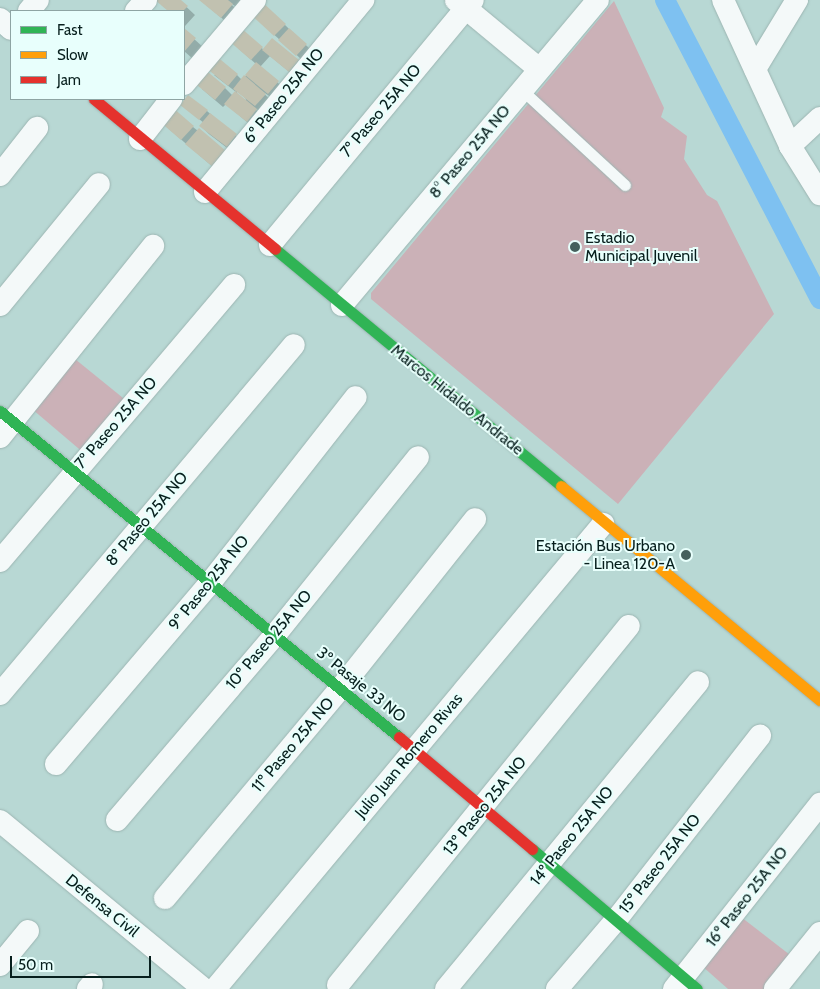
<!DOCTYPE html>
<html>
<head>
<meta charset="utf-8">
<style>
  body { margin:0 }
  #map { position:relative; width:820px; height:989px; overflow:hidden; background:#b8d8d4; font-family:Cabin,sans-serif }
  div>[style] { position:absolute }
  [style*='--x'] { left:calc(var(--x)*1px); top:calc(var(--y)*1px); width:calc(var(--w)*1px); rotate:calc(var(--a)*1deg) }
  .green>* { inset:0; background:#cbb1b7 }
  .shadow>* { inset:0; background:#0003 }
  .canal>* { height:20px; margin:-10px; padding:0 10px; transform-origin:10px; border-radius:10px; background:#7ec1f1 }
  .building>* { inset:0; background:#c1c1b0 }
  .roads { filter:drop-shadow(0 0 1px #9cb5b2) drop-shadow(0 0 1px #9cb5b2) }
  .lane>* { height:11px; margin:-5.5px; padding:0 5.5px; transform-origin:5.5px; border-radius:5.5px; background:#f4f9f9 }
  .street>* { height:22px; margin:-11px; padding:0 11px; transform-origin:11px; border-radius:11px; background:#f4f9f9 }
  .fast>* { height:11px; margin:-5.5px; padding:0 5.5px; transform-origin:5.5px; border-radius:5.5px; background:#30b455 }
  .slow>* { height:11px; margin:-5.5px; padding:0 5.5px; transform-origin:5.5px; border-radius:5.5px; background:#ff9f0a }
  .jam>* { height:11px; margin:-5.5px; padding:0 5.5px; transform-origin:5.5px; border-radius:5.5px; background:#e5322d }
  .dots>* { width:14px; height:14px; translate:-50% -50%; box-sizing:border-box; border:2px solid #e8fffc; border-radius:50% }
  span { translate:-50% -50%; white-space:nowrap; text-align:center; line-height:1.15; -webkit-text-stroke:4px #e8fffc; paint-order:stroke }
  .street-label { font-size:16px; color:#071f1d }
  .poi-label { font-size:16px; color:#071f1d }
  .left { translate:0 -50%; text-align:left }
  .right { translate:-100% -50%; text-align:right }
  .legend { position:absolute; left:10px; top:10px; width:175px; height:90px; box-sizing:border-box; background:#e8fffc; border:1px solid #8ea5a3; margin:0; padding:6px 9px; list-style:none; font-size:15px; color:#071f1d }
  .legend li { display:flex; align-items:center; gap:10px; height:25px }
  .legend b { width:25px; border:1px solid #8ea5a3 }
  .scale { position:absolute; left:10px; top:956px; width:141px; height:22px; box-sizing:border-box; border:2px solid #071f1d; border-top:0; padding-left:6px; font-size:15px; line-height:18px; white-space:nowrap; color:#071f1d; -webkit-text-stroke:4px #e8fffc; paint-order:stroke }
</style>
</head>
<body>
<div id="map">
  <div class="green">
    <div style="clip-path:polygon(614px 1px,664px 108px,661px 117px,687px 136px,684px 159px,707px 195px,717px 201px,774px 314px,618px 504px,371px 299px,371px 293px)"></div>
    <div style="clip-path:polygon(75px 359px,128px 402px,85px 454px,32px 409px)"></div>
    <div style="clip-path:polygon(741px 917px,794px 958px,768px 989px,728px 989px,702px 966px)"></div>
  </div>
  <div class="shadow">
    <div style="clip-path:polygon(179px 0,195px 15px,185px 26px,184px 11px,169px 11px,162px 5px)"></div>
    <div style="clip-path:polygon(200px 0,252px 0,244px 12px,229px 2px,240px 13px,230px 25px)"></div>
    <div style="clip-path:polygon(259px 21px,285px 25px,310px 49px,301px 59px)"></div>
    <div style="clip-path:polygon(184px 30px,203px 47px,193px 59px,184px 51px)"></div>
    <div style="clip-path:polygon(evenodd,241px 30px,264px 50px,272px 39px,299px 61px,298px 79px,270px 56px,260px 67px,286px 90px,277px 101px,260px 90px,273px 102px,264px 113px,254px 108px,265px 118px,255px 129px,226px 104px,223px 107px,202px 89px,225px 88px,233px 96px,236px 92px,214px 75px,237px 75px,242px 80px,256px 64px,239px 49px,241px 30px,238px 91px,246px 99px,245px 101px,236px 94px,238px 91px)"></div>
    <div style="clip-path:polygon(185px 108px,207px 111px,244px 143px,235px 154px,209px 134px,201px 126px,204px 123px)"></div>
    <div style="clip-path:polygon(193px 127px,198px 131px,221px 174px,169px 129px)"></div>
  </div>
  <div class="canal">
    <div style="--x:665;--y:0;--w:337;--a:62.6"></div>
  </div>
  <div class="building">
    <div style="clip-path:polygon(155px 0,181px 0,188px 6px,183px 11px,168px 11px)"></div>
    <div style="clip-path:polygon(199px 0,228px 0,233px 4px,221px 18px)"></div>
    <div style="clip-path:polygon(260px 0,286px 24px,274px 36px,249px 13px)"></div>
    <div style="clip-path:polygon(184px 28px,196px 38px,184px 52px)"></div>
    <div style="clip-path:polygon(241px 28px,263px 47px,251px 60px,229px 41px)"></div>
    <div style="clip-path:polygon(289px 28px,307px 44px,296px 56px,278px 40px)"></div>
    <div style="clip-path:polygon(272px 38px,299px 60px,289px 72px,262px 50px)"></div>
    <div style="clip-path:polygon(215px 55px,238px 74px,228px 86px,205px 67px)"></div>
    <div style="clip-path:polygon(256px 62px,279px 81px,268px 94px,245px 75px)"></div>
    <div style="clip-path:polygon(203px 68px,226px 87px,215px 100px,192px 81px)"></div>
    <div style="clip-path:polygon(244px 75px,266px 94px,255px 106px,233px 89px)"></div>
    <div style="clip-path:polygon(235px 91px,257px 109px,247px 122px,224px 104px)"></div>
    <div style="clip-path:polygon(188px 95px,208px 110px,199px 120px,180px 105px)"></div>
    <div style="clip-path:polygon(172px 107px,194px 126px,181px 140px,159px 121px)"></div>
    <div style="clip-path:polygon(210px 113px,237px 134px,227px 147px,199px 126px)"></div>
    <div style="clip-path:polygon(199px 128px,226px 151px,213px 167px,185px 144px)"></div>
  </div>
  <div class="roads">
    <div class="lane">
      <div style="--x:522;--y:90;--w:140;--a:42.7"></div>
    </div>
    <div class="street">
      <div style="--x:456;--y:0;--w:108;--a:39.7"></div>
      <div style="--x:723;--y:0;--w:161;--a:65.3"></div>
      <div style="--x:790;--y:146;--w:57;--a:58"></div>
      <div style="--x:29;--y:11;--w:14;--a:-51"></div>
      <div style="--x:136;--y:11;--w:15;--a:-48"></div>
      <div style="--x:0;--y:19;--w:15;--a:42"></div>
      <div style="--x:755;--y:69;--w:81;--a:-58.7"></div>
      <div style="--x:184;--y:84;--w:110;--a:-49.8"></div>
      <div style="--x:140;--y:139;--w:51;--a:-52.2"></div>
      <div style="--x:790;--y:146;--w:41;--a:-43"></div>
      <div style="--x:0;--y:175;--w:60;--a:-51.8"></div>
      <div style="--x:205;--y:192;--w:249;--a:-50.5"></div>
      <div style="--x:270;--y:245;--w:318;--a:-50.4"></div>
      <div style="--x:0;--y:305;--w:156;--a:-50.7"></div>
      <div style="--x:342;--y:305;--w:398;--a:-50"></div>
      <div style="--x:0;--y:437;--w:245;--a:-51.3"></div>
      <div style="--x:0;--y:561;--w:362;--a:-49.7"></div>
      <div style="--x:0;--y:694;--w:456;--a:-49.9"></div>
      <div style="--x:56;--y:764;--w:238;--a:-49.6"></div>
      <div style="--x:210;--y:583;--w:236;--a:-51.9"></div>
      <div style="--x:117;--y:820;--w:243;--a:-49.5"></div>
      <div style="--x:275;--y:635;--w:228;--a:-51.2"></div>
      <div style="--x:0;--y:821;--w:264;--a:39.5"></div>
      <div style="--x:165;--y:898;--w:273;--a:-50.1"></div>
      <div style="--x:340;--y:689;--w:217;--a:-51.5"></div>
      <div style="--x:0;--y:965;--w:44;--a:-50.5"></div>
      <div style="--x:338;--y:985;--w:462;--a:-51"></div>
      <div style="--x:88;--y:989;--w:6;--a:-51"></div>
      <div style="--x:215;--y:989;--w:606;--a:-50.16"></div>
      <div style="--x:446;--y:989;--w:397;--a:-50.6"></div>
      <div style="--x:557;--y:989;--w:91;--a:-49.5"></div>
      <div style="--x:616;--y:920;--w:234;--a:-52"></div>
      <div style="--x:674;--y:989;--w:236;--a:-51.7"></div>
      <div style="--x:775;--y:989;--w:72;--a:-51.2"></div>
    </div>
    <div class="fast">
      <div style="--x:275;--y:249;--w:371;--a:39.6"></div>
      <div style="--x:0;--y:411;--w:515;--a:39.25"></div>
      <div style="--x:532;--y:849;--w:216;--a:40.3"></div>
    </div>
    <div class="slow">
      <div style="--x:561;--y:486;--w:336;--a:39.6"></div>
    </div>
    <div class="jam">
      <div style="--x:94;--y:99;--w:235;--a:39.6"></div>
      <div style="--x:399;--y:737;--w:174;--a:40.1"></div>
    </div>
  </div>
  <div class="dots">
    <div style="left:575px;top:247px;background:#45605d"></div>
    <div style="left:686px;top:555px;background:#45605d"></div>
  </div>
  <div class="street-label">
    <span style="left:284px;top:96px;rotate:-51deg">6º Paseo 25A NO</span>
    <span style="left:381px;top:111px;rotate:-50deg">7º Paseo 25A NO</span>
    <span style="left:470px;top:152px;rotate:-50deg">8° Paseo 25A NO</span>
    <span style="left:457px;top:400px;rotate:39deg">Marcos Hidaldo Andrade</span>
    <span style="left:116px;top:423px;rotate:-49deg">7º Paseo 25A NO</span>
    <span style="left:147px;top:519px;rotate:-50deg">8º Paseo 25A NO</span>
    <span style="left:209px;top:583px;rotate:-51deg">9º Paseo 25A NO</span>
    <span style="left:269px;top:640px;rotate:-50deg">10º Paseo 25A NO</span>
    <span style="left:361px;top:685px;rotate:39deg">3º Pasaje 33 NO</span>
    <span style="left:293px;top:745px;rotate:-50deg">11º Paseo 25A NO</span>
    <span style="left:409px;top:756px;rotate:-50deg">Julio Juan Romero Rivas</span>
    <span style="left:485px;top:806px;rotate:-51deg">13º Paseo 25A NO</span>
    <span style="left:572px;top:836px;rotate:-51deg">14º Paseo 25A NO</span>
    <span style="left:660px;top:864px;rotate:-52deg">15º Paseo 25A NO</span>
    <span style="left:747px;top:897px;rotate:-52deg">16º Paseo 25A NO</span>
    <span style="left:102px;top:906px;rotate:39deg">Defensa Civil</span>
  </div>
  <div class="poi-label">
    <span class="left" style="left:585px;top:247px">Estadio<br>Municipal Juvenil</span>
    <span class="right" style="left:675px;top:555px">Estación Bus Urbano<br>- Linea 120-A</span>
  </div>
  <ul class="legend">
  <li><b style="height:6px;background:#30b455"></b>Fast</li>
  <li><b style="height:6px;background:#ff9f0a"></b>Slow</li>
  <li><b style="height:6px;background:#e5322d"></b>Jam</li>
  </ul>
  <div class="scale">50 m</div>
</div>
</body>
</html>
